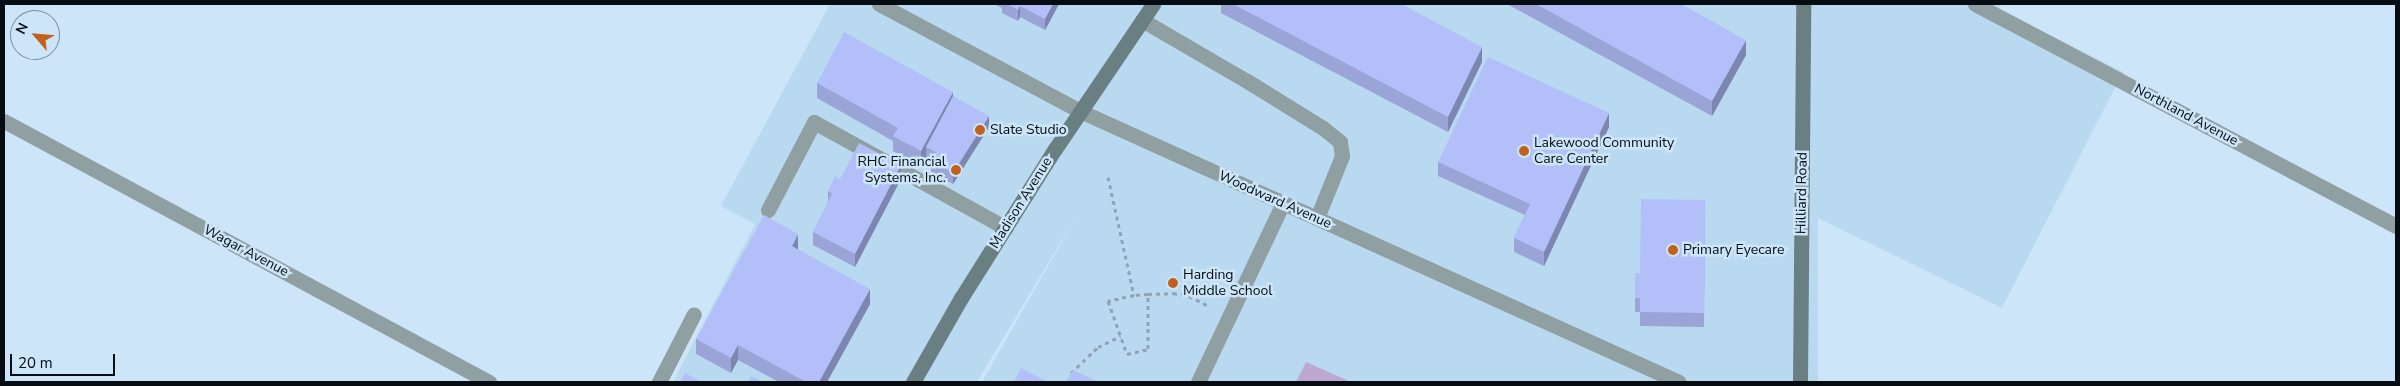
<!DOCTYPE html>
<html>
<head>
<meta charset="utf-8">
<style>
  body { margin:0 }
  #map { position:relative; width:2400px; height:386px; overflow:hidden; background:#cce5f8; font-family:"Nunito Sans",sans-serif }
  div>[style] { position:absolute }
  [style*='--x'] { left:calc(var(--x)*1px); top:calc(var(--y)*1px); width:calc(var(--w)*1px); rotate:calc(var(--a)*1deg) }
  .built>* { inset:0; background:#b9d9f0 }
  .green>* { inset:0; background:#bda8cf }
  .path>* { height:3px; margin-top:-1.5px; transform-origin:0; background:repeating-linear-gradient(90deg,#90a3b3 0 4px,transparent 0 8px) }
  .lane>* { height:15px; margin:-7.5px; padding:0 7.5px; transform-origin:7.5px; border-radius:7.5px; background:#909fa1 }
  .street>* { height:15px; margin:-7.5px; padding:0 7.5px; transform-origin:7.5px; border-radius:7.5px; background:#909fa1 }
  .secondary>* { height:15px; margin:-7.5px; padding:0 7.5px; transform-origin:7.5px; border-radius:7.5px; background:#697f82 }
  .wall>* { inset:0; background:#9aa4d6 }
  .shaded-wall>* { inset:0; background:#7d86ae }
  .building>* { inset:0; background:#b3bff9 }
  .dots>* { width:14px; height:14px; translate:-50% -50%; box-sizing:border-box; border:2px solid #cce5f8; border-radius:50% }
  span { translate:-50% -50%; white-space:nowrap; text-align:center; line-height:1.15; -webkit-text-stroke:5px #cce5f8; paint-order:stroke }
  .street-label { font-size:14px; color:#050c12 }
  .poi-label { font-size:14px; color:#050c12 }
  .left { translate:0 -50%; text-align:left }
  .right { translate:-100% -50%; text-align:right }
  .frame { position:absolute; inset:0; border:5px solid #050c12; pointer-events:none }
  .north { position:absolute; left:10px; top:10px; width:50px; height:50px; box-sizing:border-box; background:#cce5f8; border:1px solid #7c8e9c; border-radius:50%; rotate:297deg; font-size:14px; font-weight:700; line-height:20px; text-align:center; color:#050c12 }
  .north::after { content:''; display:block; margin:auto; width:18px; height:22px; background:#c1611c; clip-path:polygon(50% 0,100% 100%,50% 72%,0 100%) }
  .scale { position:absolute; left:10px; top:354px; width:105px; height:22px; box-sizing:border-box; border:2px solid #050c12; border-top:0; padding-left:6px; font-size:15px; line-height:18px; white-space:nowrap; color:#050c12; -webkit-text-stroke:4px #cce5f8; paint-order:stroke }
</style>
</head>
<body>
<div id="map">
  <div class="built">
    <div style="clip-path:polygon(830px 4px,2001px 4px,1999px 9px,2123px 72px,2002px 308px,1818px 218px,1818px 382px,982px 382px,1080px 210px,977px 382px,673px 382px,755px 224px,721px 206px)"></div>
  </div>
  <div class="green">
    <div style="clip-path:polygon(1306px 362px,1351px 382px,1296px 382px)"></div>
  </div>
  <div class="path">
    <div style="--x:1108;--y:177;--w:121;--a:77.6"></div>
    <div style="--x:1134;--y:295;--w:27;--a:167"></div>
    <div style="--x:1108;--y:301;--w:56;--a:70.3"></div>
    <div style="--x:1127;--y:354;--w:22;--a:-13"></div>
    <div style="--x:1148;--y:349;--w:55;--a:-90"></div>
    <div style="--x:1148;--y:294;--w:14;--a:176"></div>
    <div style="--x:1148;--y:294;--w:25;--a:-2"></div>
    <div style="--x:1173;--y:293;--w:16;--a:11"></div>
    <div style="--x:1189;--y:296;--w:20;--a:27"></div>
    <div style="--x:1071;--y:373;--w:37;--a:-44"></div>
    <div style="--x:1098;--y:347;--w:25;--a:-26"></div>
  </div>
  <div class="lane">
    <div style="--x:1142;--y:20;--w:121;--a:30.2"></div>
    <div style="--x:1247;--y:81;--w:89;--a:31.7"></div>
    <div style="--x:1323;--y:128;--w:22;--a:39"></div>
    <div style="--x:1340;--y:142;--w:14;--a:82"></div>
    <div style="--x:1342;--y:156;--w:67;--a:112"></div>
    <div style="--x:768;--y:210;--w:99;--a:-62.4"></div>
    <div style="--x:814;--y:122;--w:219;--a:28.9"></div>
    <div style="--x:659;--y:382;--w:76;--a:-62.8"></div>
    <div style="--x:1198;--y:382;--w:198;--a:-64.6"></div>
  </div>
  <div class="street">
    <div style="--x:879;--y:4;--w:228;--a:28"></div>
    <div style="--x:1080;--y:111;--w:657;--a:24.34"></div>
    <div style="--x:1975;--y:4;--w:476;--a:27.8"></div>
    <div style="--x:4;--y:121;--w:551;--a:28.29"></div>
  </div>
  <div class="secondary">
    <div style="--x:913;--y:382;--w:97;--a:-60.3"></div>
    <div style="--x:961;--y:298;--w:176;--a:-57.8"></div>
    <div style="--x:1055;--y:149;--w:175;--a:-55.9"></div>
    <div style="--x:1800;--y:382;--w:378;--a:-89.5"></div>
  </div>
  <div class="wall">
    <div style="clip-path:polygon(994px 4px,1059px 4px,1045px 30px,1020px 17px,1018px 21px,1002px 13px,1002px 8px)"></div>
    <div style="clip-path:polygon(1221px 4px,1401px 4px,1482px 62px,1448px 132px,1221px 13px)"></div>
    <div style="clip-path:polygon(1507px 4px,1681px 4px,1746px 55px,1712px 116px)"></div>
    <div style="clip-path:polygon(817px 83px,953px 96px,989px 127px,953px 184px,931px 172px,931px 161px,926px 157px,921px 166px,893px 151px,893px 141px,817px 98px)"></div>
    <div style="clip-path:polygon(1609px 127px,1544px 266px,1514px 252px,1514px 238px,1525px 215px,1438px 176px,1438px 162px)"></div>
    <div style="clip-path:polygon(840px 179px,901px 179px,855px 267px,813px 245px,813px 232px,828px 203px,828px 191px)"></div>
    <div style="clip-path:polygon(1705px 200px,1704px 327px,1640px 326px,1640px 312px,1635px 312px,1635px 274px,1640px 273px)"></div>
    <div style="clip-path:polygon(798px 250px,870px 304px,827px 382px,779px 382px,738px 360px,731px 373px,696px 354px,696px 339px)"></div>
  </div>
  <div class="shaded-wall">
    <div style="clip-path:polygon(1053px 4px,1059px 4px,1045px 30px,1045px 19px)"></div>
    <div style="clip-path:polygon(1020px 6px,1020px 17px,1018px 21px,1018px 10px)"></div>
    <div style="clip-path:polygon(1746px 40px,1746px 55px,1712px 116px,1712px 101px)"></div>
    <div style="clip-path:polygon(1482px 47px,1482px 62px,1448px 132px,1448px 117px)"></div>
    <div style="clip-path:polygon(953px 92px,953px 107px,926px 147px,926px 157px,921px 166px,921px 151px)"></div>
    <div style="clip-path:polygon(1609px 113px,1609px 127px,1544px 266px,1544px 252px)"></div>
    <div style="clip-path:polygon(989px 116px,989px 127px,953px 184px,953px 173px)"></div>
    <div style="clip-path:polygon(901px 165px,901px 179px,855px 267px,855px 254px)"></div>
    <div style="clip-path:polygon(798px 234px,798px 249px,792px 261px,792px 246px)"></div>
    <div style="clip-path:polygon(870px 289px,870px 304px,827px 382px,819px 382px)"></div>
    <div style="clip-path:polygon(738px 345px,738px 360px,731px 373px,731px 358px)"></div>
  </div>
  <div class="building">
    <div style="clip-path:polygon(1007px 4px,1053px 4px,1045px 19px,1020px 6px,1018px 10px)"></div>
    <div style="clip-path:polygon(1233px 4px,1401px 4px,1482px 47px,1448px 117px)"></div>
    <div style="clip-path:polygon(1536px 4px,1681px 4px,1746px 40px,1712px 101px)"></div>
    <div style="clip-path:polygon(844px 32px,953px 92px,921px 151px,893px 136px,898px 128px,817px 83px)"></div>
    <div style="clip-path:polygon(1488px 57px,1609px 113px,1544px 252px,1514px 238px,1530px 204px,1438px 162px)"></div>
    <div style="clip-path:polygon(953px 96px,989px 116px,953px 173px,931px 161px,936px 152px,926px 147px)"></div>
    <div style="clip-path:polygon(859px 143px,901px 165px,855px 254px,813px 232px,832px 194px,828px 191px,835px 176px,840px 179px)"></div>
    <div style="clip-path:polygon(1641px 199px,1705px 200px,1704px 313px,1640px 312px,1640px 298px,1635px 298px,1635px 274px,1640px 273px)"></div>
    <div style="clip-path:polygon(764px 215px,798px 234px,792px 246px,870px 289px,819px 382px,806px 382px,738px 345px,731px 358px,696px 339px)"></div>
    <div style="clip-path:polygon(1021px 368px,1048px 382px,1014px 382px)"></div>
    <div style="clip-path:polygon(1073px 370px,1099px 382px,1066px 382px)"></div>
    <div style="clip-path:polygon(685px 373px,702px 382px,680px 382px)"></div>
    <div style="clip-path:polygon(751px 376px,763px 382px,748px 382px)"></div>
  </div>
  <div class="dots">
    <div style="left:980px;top:130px;background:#c1611c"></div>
    <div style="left:1524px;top:151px;background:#c1611c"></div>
    <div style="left:956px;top:170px;background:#c1611c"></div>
    <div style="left:1673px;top:250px;background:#c1611c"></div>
    <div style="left:1173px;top:283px;background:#c1611c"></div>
  </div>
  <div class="street-label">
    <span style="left:2186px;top:115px;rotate:28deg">Northland Avenue</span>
    <span style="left:1802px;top:193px;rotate:-89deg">Hilliard Road</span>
    <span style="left:1275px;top:200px;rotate:24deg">Woodward Avenue</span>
    <span style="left:1021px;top:203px;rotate:-58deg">Madison Avenue</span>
    <span style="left:246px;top:251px;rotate:28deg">Wagar Avenue</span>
  </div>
  <div class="poi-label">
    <span class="left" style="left:990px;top:130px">Slate Studio</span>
    <span class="left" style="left:1534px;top:151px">Lakewood Community<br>Care Center</span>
    <span class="right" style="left:946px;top:170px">RHC Financial<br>Systems, Inc.</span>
    <span class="left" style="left:1683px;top:250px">Primary Eyecare</span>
    <span class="left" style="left:1183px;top:283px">Harding<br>Middle School</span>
  </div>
  <div class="frame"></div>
  <div class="north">N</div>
  <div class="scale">20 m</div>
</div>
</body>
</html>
